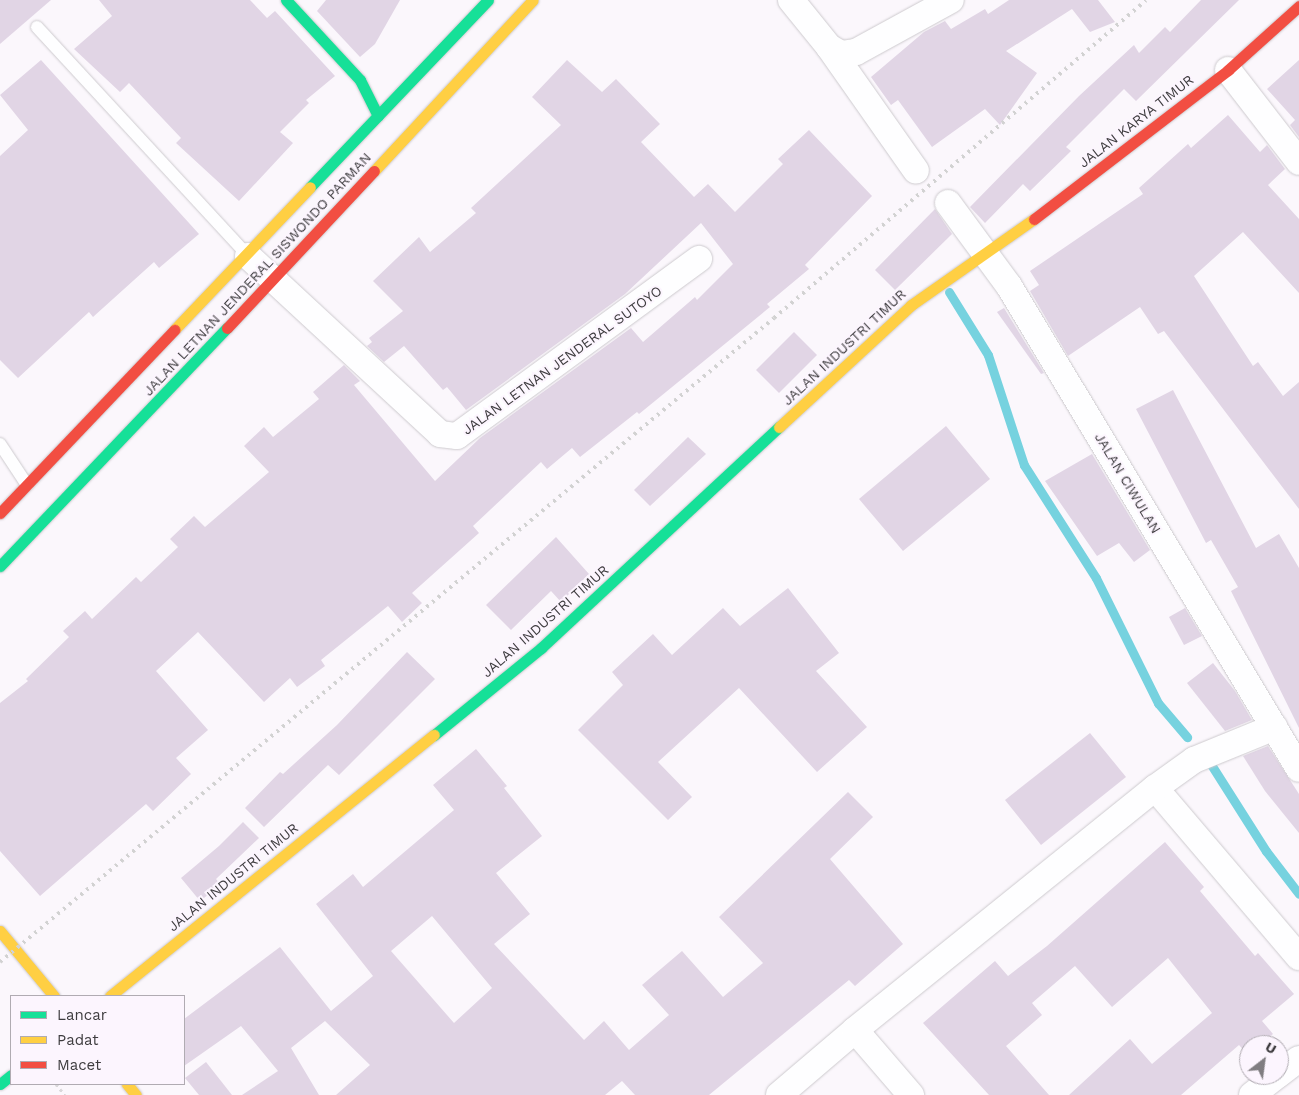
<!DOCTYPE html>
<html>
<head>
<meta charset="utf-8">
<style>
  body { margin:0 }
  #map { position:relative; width:1299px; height:1095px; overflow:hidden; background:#fbf7fc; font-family:"Work Sans",sans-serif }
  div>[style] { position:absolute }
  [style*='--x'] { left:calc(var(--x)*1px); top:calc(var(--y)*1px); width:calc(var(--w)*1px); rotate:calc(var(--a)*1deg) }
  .stream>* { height:9px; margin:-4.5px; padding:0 4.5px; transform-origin:4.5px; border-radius:4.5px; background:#76d2df }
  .building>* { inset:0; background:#e1d5e5 }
  .path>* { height:3px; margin-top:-1.5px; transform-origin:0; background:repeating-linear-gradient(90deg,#dad8da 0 2.5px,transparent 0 6.5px) }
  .roads { filter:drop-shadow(0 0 1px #cdcace) drop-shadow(0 0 1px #cdcace) }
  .lane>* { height:12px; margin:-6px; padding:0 6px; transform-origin:6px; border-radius:6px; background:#fefeff }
  .street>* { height:26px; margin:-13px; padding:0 13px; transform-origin:13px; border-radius:13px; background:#fefeff }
  .fast>* { height:11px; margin:-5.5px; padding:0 5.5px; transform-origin:5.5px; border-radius:5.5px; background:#16e098 }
  .slow>* { height:11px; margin:-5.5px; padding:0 5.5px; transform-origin:5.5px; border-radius:5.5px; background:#ffcf43 }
  .jam>* { height:11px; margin:-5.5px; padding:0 5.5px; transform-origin:5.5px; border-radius:5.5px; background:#f24e42 }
  .rail>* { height:4px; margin-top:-2px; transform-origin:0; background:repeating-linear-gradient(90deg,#d2d2d2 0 2.5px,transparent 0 7.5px) }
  span { translate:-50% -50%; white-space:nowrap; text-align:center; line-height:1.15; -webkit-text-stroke:4px #fcf5fe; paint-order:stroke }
  .street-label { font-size:14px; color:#3e3c3f }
  .legend { position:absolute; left:10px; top:995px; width:175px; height:90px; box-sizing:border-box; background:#fcf5fe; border:1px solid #b0abb2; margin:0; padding:6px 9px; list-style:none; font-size:15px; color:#3e3c3f }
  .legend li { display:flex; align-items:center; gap:10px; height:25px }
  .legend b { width:25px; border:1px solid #b0abb2 }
  .north { position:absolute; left:1239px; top:1035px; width:50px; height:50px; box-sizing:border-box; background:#fcf5fe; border:1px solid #b0abb2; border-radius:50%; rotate:30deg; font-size:14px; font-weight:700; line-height:20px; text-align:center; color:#3e3c3f }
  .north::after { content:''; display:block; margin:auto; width:18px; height:22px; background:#807d81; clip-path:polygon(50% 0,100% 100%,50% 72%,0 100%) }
</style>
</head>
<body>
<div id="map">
  <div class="stream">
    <div style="--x:949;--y:292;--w:74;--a:58.2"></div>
    <div style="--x:988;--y:355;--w:116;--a:71.9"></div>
    <div style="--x:1024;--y:465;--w:134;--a:57.5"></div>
    <div style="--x:1096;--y:578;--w:140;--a:63.6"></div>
    <div style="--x:1158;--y:703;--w:45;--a:49.5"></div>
    <div style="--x:1212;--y:766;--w:101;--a:57.6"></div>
    <div style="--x:1266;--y:851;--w:54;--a:52.5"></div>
  </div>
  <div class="building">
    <div style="clip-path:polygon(0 0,51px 0,0 44px)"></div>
    <div style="clip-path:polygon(99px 0,250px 0,267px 18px,275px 11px,335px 76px,306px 100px,309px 103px,280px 132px,293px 143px,239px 201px,176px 143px,181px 138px,129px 83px,120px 92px,74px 49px,112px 16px)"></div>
    <div style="clip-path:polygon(326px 0,400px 0,375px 44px,360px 57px,317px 11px)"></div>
    <div style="clip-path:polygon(1009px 0,1098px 0,1115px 22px,1090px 32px,1072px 9px,1006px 51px,1037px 73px,1000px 125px,985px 109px,932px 147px,898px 100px,891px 105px,871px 77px,924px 32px,945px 21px,951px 29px,985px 9px,988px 14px)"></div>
    <div style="clip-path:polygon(1201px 0,1239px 0,1136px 101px,1124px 89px,1066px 147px,1071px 151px,1030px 191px,1023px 184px,985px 223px,970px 207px,1079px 96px,1134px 45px,1139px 53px,1165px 27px,1170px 32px)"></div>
    <div style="clip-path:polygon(41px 60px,199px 234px,159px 268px,154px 262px,93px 317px,89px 312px,18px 378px,0 360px,0 156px,28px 130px,0 95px)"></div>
    <div style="clip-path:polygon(567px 60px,602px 92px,616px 79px,660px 124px,641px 142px,694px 197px,708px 184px,735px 212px,783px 164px,778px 159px,809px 130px,872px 196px,805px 265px,809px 269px,767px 304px,770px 307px,639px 414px,637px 412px,580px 457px,572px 448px,547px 469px,541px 462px,473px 526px,479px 533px,412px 593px,422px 603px,402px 622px,388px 606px,321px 660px,325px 666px,297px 687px,290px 678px,264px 702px,198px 632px,156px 671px,208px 730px,176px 758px,191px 774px,153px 811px,146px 804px,40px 896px,0 851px,0 703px,28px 681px,26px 679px,69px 637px,63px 631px,85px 611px,92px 619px,136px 577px,141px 582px,178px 547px,170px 539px,194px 516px,205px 527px,269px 472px,244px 446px,264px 427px,273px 437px,319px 399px,313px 392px,344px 365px,360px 381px,354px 385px,435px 481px,480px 438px,631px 328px,643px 342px,695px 297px,697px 300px,733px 264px,701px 223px,625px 294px,466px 410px,447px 387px,443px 390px,404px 346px,384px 362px,367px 346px,372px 342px,369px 338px,403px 311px,373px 281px,419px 237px,430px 252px,476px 213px,471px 208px,561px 125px,532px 97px)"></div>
    <div style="clip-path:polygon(1299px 60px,1299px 137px,1290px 125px,1295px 120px,1267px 89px)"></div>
    <div style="clip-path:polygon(1228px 115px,1260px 152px,1267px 145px,1285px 169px,1268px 185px,1299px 219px,1299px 293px,1243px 232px,1194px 276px,1253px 366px,1258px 362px,1283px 396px,1299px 382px,1299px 509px,1164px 331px,1158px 334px,1140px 307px,1068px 356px,1030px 291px,1039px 285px,1030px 271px,1143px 194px,1139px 188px,1188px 144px,1191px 148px)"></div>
    <div style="clip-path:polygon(935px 209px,952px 234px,895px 290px,875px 270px)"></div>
    <div style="clip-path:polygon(1004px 308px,1044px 373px,1041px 374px,997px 312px)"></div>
    <div style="clip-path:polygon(794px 332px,817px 355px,779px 393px,756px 370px)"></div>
    <div style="clip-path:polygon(1173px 390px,1256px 548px,1279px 534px,1299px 568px,1299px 728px,1231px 591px,1238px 587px,1211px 540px,1206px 543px,1136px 409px)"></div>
    <div style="clip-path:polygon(946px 426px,990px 479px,903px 551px,859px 499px)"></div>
    <div style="clip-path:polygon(688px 437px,706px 454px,650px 506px,634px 490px)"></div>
    <div style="clip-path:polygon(1092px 454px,1150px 550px,1134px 562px,1119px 543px,1097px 556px,1045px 481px)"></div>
    <div style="clip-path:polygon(556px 537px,589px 574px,561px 602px,551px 591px,511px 630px,486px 605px)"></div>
    <div style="clip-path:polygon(788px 588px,839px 653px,816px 671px,867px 727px,817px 772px,739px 688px,658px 762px,692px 797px,668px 820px,578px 730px,623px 685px,612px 672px,653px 634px,672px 655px,723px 608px,740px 626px)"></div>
    <div style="clip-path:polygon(1185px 608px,1202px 636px,1184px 645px,1169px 617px)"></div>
    <div style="clip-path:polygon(407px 652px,435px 679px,339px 775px,328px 765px,264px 827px,245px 808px,280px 772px,283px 774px,337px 725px)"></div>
    <div style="clip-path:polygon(1213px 663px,1235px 691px,1252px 720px,1225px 731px,1187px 683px)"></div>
    <div style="clip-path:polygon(1090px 733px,1126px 777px,1041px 845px,1005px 800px)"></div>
    <div style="clip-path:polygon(1268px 746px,1299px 794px,1299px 833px,1265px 791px,1243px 756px)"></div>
    <div style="clip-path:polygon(evenodd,476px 749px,507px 786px,504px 788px,542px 836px,496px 873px,530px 914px,494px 944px,584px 1040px,604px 1021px,629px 1050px,669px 1015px,642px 985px,682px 951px,723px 997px,763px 963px,719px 917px,848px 792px,873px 817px,830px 859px,903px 944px,855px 986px,849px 980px,709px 1095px,635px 1095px,622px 1081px,605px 1095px,336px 1095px,370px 1065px,325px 1021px,291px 1048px,319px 1095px,242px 1095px,278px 1071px,241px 1026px,184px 1066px,184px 1019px,280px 947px,331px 1011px,373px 976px,316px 904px,353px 874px,363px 887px,454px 810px,433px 785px,476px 749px,432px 916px,492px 988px,454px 1023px,391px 951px,432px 916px)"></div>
    <div style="clip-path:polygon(243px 822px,259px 838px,216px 879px,221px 885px,200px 901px,181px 878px,219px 846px)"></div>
    <div style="clip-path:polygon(1165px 842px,1204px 887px,1200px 891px,1255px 956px,1258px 953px,1294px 994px,1262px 1021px,1273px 1034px,1259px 1045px,1249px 1045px,1248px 1055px,1239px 1045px,1181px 1095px,1069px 1095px,1130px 1039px,1152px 1064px,1212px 1013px,1168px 958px,1112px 1007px,1075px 966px,1032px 1003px,1042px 1015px,1006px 1046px,1049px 1095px,989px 1095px,923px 1023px,995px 961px,1008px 976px,1047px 946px)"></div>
    <div style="clip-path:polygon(206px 1062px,232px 1095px,199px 1095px,185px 1078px)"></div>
  </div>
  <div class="path">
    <div style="--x:56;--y:1084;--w:14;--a:51"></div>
  </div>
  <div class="roads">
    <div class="lane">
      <div style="--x:37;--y:27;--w:311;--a:47.3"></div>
      <div style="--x:0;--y:444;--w:49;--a:56.6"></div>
    </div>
    <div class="street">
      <div style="--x:791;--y:0;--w:60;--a:51"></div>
      <div style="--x:829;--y:47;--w:14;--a:30"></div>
      <div style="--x:841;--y:54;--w:15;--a:-8"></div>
      <div style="--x:856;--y:52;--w:108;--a:-28.7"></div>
      <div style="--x:829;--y:47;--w:151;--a:54.9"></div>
      <div style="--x:1228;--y:70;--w:116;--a:52.3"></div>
      <div style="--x:948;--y:203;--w:103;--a:53.7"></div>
      <div style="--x:1009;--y:286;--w:563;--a:59.02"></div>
      <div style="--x:248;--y:256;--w:262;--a:42.8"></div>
      <div style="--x:440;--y:434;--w:17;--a:7"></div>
      <div style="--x:457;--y:436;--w:300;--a:-36.2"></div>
      <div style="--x:1155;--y:788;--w:222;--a:49.6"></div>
      <div style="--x:855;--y:1030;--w:86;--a:49.3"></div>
      <div style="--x:1279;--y:1074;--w:25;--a:-37"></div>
      <div style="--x:779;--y:1095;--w:100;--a:-40.5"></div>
      <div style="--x:855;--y:1030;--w:385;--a:-38.9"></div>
      <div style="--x:1155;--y:788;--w:48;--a:-35.7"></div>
      <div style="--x:1194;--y:760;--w:87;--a:-22.2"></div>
      <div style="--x:1252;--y:1095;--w:33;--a:-38"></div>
    </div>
    <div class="fast">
      <div style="--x:286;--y:0;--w:109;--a:47.2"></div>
      <div style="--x:360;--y:80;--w:40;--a:63.4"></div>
      <div style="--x:310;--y:187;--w:258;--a:-46.4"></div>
      <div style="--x:0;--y:566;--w:329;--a:-46.4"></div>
      <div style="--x:434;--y:735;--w:138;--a:-39.1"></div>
      <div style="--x:541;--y:648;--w:325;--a:-42.9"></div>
      <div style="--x:0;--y:1084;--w:14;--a:-39"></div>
    </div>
    <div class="slow">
      <div style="--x:374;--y:171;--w:233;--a:-47.1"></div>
      <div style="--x:174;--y:330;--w:197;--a:-46.4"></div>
      <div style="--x:779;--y:427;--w:180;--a:-42.7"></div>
      <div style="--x:911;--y:305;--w:150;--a:-35"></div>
      <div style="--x:0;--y:931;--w:85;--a:50.3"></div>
      <div style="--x:110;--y:996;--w:416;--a:-38.9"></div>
      <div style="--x:127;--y:1084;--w:14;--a:51"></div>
    </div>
    <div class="jam">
      <div style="--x:1034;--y:219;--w:245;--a:-37.5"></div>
      <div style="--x:1228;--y:70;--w:96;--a:-42"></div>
      <div style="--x:227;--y:328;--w:215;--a:-46.9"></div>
      <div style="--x:0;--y:513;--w:253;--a:-46.4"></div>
    </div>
  </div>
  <div class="rail">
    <div style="--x:0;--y:962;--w:1007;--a:-39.76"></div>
    <div style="--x:774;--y:318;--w:489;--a:-40.5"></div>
  </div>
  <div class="street-label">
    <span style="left:1136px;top:121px;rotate:-38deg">JALAN KARYA TIMUR</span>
    <span style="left:257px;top:274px;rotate:-47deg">JALAN LETNAN JENDERAL SISWONDO PARMAN</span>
    <span style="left:844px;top:347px;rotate:-43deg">JALAN INDUSTRI TIMUR</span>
    <span style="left:562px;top:360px;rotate:-36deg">JALAN LETNAN JENDERAL SUTOYO</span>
    <span style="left:1128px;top:483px;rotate:59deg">JALAN CIWULAN</span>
    <span style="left:545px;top:621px;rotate:-41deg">JALAN INDUSTRI TIMUR</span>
    <span style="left:233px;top:877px;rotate:-39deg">JALAN INDUSTRI TIMUR</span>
  </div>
  <ul class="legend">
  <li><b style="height:6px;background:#16e098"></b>Lancar</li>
  <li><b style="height:6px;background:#ffcf43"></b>Padat</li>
  <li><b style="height:6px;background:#f24e42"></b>Macet</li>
  </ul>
  <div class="north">U</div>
</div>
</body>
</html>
